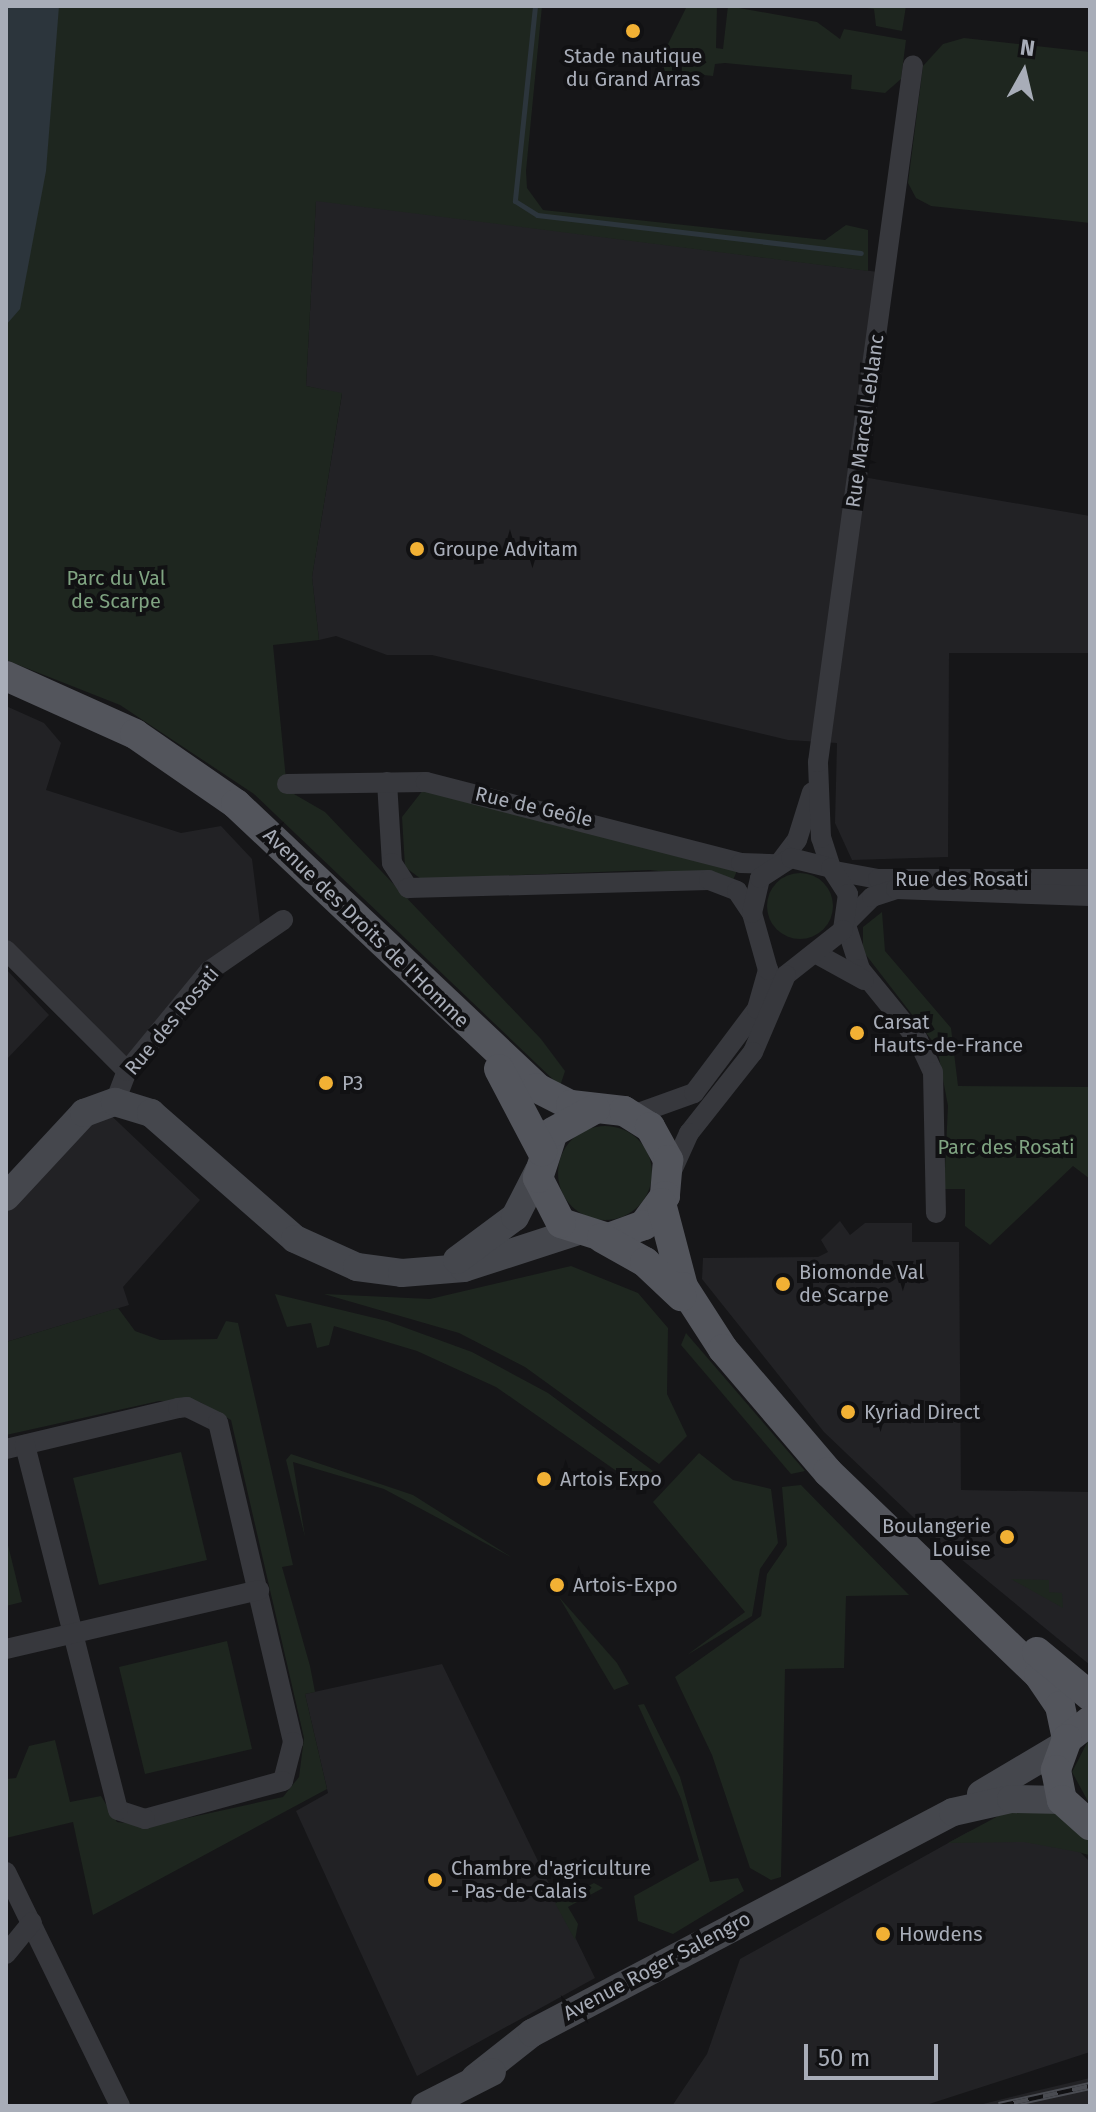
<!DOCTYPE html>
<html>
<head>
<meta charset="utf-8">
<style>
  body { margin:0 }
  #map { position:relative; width:1096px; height:2112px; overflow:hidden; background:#161618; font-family:"Fira Sans",sans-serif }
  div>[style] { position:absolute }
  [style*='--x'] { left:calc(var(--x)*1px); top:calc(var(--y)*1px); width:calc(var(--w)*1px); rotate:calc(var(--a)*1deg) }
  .built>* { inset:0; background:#222225 }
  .green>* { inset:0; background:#1e261f }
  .round { border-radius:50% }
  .water>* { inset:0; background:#2c353c }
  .stream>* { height:5px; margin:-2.5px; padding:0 2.5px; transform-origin:2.5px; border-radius:2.5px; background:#2c353c }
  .street>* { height:20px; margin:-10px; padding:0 10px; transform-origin:10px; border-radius:10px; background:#37383d }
  .secondary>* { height:28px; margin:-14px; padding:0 14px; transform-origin:14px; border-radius:14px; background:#45474d }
  .primary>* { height:30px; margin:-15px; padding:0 15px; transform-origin:15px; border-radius:15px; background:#53555c }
  .rail>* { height:8px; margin-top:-4px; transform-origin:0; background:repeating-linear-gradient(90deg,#111113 0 15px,#4a4c52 0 30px); box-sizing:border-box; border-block:2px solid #4a4c52 }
  .dots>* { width:22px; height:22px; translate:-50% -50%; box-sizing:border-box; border:4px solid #111113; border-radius:50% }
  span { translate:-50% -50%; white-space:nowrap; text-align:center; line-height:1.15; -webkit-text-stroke:8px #111113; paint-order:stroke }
  .poi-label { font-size:20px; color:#a8adb8 }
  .left { translate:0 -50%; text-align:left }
  .right { translate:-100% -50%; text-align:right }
  .street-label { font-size:20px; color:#a8adb8 }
  .park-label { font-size:20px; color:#7fa381 }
  .frame { position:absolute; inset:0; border:8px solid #a8adb8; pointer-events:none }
  .north { position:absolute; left:984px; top:32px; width:80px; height:80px; -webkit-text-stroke:6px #111113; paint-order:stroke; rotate:8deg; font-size:22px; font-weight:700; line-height:32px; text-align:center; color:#a8adb8 }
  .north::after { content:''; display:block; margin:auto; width:28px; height:36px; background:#a8adb8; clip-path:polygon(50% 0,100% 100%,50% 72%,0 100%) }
  .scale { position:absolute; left:804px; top:2044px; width:134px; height:36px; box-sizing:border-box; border:4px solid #a8adb8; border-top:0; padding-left:10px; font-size:24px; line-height:28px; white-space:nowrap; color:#a8adb8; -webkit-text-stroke:6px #111113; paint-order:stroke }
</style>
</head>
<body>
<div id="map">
  <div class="built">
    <div style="clip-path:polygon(316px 200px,886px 273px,857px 476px,1090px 516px,1090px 653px,949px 653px,948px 857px,852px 860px,835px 823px,837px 743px,788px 740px,432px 655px,387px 655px,336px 636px,319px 640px,312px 577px,342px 394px,306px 386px)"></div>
    <div style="clip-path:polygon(6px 706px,44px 723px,61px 743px,46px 790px,181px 833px,221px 826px,252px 859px,261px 931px,209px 971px,127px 1071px,6px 950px)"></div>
    <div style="clip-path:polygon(6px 969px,49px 1015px,6px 1060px)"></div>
    <div style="clip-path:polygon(100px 1105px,200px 1200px,123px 1287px,129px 1305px,6px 1342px,6px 1197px)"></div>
    <div style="clip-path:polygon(840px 1221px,850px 1235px,865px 1223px,912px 1223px,912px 1242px,959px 1242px,961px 1490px,1090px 1492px,1090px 1665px,933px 1536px,824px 1432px,702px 1279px,703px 1258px,818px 1257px,828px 1252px,821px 1240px)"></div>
    <div style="clip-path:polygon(442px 1664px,595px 1978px,417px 2076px,296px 1811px,328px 1793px,305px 1694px)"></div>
    <div style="clip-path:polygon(1014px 1816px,1063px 1835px,1090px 1862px,1090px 2052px,923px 2106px,672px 2106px,707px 2054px,740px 1959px,968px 1832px)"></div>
    <div style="clip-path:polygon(1090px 2078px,1090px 2106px,975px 2106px,1027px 2093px)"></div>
  </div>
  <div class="green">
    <div style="clip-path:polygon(6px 6px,542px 6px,526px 171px,527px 188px,543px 210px,825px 240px,846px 225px,868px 230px,868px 271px,316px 201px,306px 386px,342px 393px,312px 577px,319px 640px,273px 645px,287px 790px,325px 812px,541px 1039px,565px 1071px,560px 1086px,254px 794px,120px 705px,6px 660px)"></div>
    <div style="clip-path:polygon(687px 6px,717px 6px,716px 48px,723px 49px,728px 6px,817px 22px,840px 39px,844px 29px,906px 40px,901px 79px,885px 93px,851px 89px,852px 75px,725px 63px,715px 64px,713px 76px,664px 71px,664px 52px)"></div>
    <div style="clip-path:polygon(852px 6px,906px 6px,902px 31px,876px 26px,874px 9px)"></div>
    <div style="clip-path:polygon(964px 38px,1090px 52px,1090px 223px,931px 206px,916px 198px,908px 183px,923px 66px,943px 44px)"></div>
    <div style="clip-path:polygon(423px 790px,739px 866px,733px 880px,650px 870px,421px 879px,405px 867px,402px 817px)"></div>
    <div class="round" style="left:767px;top:873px;width:66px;height:66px"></div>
    <div style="clip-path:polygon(882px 912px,885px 951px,951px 1028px,958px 1086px,1090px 1087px,1090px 1179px,1073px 1166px,990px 1245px,965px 1226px,965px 1189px,944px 1189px,948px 1106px,937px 1047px,863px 951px,863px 927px)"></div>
    <div class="round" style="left:558px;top:1126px;width:94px;height:94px"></div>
    <div style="clip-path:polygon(571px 1266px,638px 1293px,668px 1328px,667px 1394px,687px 1436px,659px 1464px,525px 1367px,459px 1333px,324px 1294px,430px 1299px)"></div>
    <div style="clip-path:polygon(275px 1294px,387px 1321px,472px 1352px,548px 1393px,653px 1471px,638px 1486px,496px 1387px,417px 1351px,334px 1326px,329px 1345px,317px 1348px,311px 1323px,287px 1327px)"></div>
    <div style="clip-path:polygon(118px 1308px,135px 1331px,160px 1340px,217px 1339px,226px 1321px,238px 1323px,293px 1565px,282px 1567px,310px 1666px,315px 1692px,305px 1694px,327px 1789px,93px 1915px,73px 1822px,6px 1838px,6px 1779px,16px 1778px,29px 1746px,55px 1740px,70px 1802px,101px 1796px,117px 1822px,151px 1826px,283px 1797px,299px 1777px,304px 1738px,231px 1420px,200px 1402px,159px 1401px,6px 1435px,6px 1342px)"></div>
    <div style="clip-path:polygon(686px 1333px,805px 1471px,791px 1474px,681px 1345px)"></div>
    <div style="clip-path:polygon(181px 1452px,207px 1560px,99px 1585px,73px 1478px)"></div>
    <div style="clip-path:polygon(699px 1453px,733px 1480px,771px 1489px,778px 1543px,760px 1569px,752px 1616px,687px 1655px,745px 1612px,653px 1502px)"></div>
    <div style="clip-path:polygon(291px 1454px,413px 1495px,511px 1557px,384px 1489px,293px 1462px,305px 1537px,286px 1460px)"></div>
    <div style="clip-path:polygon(801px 1485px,909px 1595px,846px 1596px,844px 1668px,785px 1669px,781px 1877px,771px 1880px,750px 1868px,712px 1755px,675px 1677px,761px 1616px,767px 1574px,787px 1545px,782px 1487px)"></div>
    <div style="clip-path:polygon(6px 1537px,22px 1602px,6px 1606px)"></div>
    <div style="clip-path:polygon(1011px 1579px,1049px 1580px,1049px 1592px,1062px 1593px,1063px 1608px)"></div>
    <div style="clip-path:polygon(559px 1597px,617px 1663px,629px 1684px,614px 1690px)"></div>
    <div style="clip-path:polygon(227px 1641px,252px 1749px,145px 1774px,119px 1667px)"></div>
    <div style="clip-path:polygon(644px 1704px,680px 1777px,710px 1882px,738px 1878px,744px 1891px,673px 1934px,638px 1921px,634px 1896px,699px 1860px,681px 1799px,638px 1705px)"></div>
    <div style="clip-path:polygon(1090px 1737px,1090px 1805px,1072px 1772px)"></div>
    <div style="clip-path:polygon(1050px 1806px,1090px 1839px,1090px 1872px,1089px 1855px,1078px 1852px,1024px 1842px,948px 1843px,1013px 1808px)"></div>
    <div style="clip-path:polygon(594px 1883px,603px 1888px,568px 1907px,578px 1924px,575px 1940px,555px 1903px)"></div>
  </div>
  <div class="water">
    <div style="clip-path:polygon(6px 6px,59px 6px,46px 171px,20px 309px,6px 325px)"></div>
  </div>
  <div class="stream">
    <div style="--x:535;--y:6;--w:196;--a:95.9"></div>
    <div style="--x:515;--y:201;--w:26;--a:32"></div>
    <div style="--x:537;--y:215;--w:326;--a:6.7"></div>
  </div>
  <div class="street">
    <div style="--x:387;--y:782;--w:81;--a:86.5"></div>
    <div style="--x:392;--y:863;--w:30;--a:57"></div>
    <div style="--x:408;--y:888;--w:301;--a:-1.5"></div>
    <div style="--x:709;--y:880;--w:30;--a:21"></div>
    <div style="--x:737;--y:891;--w:27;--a:56"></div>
    <div style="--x:287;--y:784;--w:139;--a:-0.8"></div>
    <div style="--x:426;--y:782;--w:325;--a:14.4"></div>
    <div style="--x:741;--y:863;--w:35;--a:2"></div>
    <div style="--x:781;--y:861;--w:26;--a:-53"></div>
    <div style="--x:797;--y:840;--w:50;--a:-72.6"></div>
    <div style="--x:831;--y:868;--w:32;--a:-108"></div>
    <div style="--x:821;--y:838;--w:76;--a:-92.3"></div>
    <div style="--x:818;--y:762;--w:703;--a:-82.24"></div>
    <div style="--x:835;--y:871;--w:44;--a:10.5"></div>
    <div style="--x:878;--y:879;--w:212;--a:0"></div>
    <div style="--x:848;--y:921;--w:34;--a:-45"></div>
    <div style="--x:872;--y:897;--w:25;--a:-18"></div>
    <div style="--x:896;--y:889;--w:194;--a:2.1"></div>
    <div style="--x:846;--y:925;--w:46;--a:72.3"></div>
    <div style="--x:860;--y:969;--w:92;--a:50.8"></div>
    <div style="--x:918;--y:1040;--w:35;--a:65"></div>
    <div style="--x:933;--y:1072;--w:141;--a:88.8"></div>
    <div style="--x:6;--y:950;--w:171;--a:45"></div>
    <div style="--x:815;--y:953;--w:56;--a:28.9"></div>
    <div style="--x:115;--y:1102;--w:33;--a:-69"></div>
    <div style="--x:127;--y:1071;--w:129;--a:-50.6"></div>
    <div style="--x:209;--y:971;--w:90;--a:-34.6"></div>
    <div style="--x:633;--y:1115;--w:65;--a:-19.8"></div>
    <div style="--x:694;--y:1093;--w:105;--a:-53.1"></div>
    <div style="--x:757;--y:1009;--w:41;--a:-74.2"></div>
    <div style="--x:768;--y:970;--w:59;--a:-105.7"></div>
    <div style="--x:752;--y:913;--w:36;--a:-77"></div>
    <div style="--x:760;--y:878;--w:37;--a:-33"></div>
    <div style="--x:791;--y:858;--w:41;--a:14"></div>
    <div style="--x:831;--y:868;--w:31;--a:57"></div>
    <div style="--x:848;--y:894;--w:36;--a:98"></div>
    <div style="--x:843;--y:930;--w:73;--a:141.7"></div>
    <div style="--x:786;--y:975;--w:84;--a:113.2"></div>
    <div style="--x:753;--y:1052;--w:103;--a:128.3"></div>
    <div style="--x:689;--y:1133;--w:46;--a:114.3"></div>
    <div style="--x:6;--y:1449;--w:177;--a:-13.4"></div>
    <div style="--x:178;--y:1408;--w:9;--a:-6"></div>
    <div style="--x:187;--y:1407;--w:34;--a:26"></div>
    <div style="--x:218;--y:1422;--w:329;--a:76.8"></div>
    <div style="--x:293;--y:1742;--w:40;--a:104.4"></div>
    <div style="--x:283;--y:1781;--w:143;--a:164.6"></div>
    <div style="--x:145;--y:1819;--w:28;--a:-162"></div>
    <div style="--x:118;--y:1810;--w:377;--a:-104.3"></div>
    <div style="--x:6;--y:1649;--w:260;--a:-13.1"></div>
    <div style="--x:6;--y:1872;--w:260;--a:64"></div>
    <div style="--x:6;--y:1954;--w:41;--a:-50.9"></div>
  </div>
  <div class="secondary">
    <div style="--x:6;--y:1197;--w:115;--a:-47.1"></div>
    <div style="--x:84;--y:1113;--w:33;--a:-20"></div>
    <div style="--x:115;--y:1102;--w:38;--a:17"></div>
    <div style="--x:151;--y:1113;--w:191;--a:41.2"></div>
    <div style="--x:295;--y:1239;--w:68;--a:24.3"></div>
    <div style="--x:357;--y:1267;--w:45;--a:7.6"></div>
    <div style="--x:402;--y:1273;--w:62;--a:-4.6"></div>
    <div style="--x:464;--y:1268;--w:117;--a:-18"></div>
    <div style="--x:457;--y:1260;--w:72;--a:-36.6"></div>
    <div style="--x:515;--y:1217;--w:51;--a:-62.9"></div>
    <div style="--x:981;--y:1794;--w:94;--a:-30.7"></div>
    <div style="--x:475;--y:2078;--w:73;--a:-38.3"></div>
    <div style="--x:532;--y:2033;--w:475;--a:-27.7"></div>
    <div style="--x:953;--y:1812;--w:59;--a:-12.6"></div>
    <div style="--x:1011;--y:1799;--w:51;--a:1.1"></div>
    <div style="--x:425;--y:2106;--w:75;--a:-26.9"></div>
  </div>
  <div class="primary">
    <div style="--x:6;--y:676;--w:141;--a:24.2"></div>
    <div style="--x:135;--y:734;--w:123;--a:34.7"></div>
    <div style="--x:236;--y:804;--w:414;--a:43.3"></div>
    <div style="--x:537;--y:1088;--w:38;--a:27"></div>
    <div style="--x:571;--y:1105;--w:53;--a:6.5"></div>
    <div style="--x:624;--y:1111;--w:31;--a:32"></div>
    <div style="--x:650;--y:1127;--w:38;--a:61"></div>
    <div style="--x:668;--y:1160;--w:36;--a:95"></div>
    <div style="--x:665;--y:1196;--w:36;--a:126"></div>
    <div style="--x:644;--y:1225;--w:38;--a:160"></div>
    <div style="--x:608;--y:1238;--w:49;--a:-162.3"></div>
    <div style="--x:561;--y:1223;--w:51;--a:-117.1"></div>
    <div style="--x:538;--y:1178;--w:48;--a:-71.9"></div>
    <div style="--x:553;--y:1132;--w:48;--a:-28.7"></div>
    <div style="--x:499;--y:1069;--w:93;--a:62.3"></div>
    <div style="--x:661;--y:1203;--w:87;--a:75.3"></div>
    <div style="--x:683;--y:1287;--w:74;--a:57.2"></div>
    <div style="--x:723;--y:1349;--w:162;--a:49.5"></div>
    <div style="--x:828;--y:1472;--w:293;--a:43.9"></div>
    <div style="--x:1039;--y:1675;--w:37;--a:56"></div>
    <div style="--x:1060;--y:1706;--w:34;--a:78"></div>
    <div style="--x:602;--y:1238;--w:49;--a:29.2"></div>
    <div style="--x:645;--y:1262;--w:50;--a:43.4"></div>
    <div style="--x:1037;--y:1652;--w:69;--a:39.7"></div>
    <div style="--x:1090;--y:1721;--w:29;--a:142"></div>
    <div style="--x:1067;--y:1739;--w:33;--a:110"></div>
    <div style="--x:1056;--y:1770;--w:31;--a:79"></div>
    <div style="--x:1062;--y:1800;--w:38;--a:42"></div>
  </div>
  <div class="rail">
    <div style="--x:999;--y:2106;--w:93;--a:-12.4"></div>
  </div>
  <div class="dots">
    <div style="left:633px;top:31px;background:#f2b134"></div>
    <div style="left:417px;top:549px;background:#f2b134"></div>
    <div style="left:857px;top:1033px;background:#f2b134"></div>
    <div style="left:326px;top:1083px;background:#f2b134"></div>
    <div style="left:783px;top:1284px;background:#f2b134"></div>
    <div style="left:848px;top:1412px;background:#f2b134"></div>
    <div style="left:544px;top:1479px;background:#f2b134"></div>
    <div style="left:1007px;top:1537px;background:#f2b134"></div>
    <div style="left:557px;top:1585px;background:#f2b134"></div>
    <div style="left:435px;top:1880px;background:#f2b134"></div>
    <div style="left:883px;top:1934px;background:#f2b134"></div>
  </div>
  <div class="poi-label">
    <span style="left:633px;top:68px">Stade nautique<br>du Grand Arras</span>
    <span class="left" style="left:433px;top:549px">Groupe Advitam</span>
    <span class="left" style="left:873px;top:1034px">Carsat<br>Hauts-de-France</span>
    <span class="left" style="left:342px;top:1083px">P3</span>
    <span class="left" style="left:799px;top:1284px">Biomonde Val<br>de Scarpe</span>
    <span class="left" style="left:864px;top:1412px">Kyriad Direct</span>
    <span class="left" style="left:560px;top:1479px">Artois Expo</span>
    <span class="right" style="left:991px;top:1538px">Boulangerie<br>Louise</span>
    <span class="left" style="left:573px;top:1585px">Artois-Expo</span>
    <span class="left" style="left:451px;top:1880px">Chambre d'agriculture<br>- Pas-de-Calais</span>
    <span class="left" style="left:899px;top:1934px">Howdens</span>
  </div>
  <div class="street-label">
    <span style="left:865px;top:421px;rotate:-82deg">Rue Marcel Leblanc</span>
    <span style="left:534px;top:807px;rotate:13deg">Rue de Geôle</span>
    <span style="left:962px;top:879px">Rue des Rosati</span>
    <span style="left:366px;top:928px;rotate:44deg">Avenue des Droits de l'Homme</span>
    <span style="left:172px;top:1021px;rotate:-50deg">Rue des Rosati</span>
    <span style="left:657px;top:1966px;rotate:-28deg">Avenue Roger Salengro</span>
  </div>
  <div class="park-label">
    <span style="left:116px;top:590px">Parc du Val<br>de Scarpe</span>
    <span style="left:1006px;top:1147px">Parc des Rosati</span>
  </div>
  <div class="frame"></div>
  <div class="north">N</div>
  <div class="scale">50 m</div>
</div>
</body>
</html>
